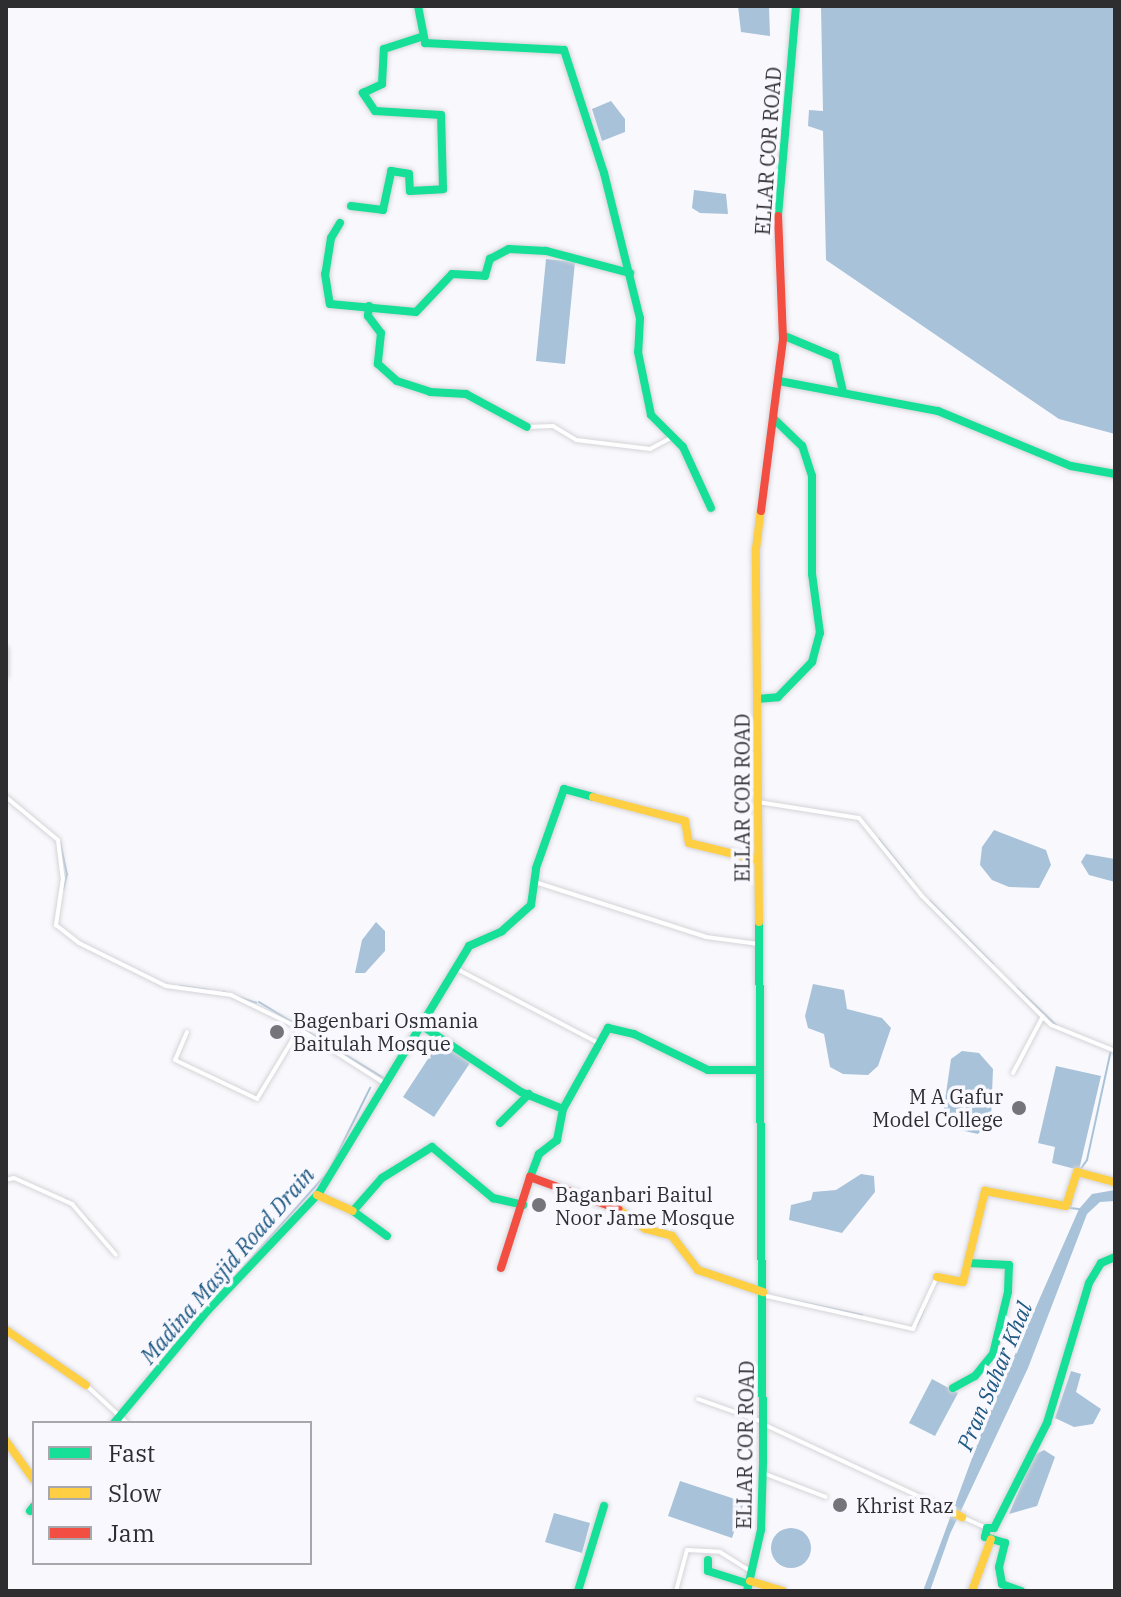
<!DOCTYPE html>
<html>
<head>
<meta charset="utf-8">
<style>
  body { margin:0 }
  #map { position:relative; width:1121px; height:1597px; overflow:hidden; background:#f9f9fd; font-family:"IBM Plex Serif",serif }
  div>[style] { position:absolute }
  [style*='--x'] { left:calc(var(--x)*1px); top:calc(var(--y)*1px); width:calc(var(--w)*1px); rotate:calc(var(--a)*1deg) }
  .water>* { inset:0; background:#a8c2d9 }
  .round { border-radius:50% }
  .stream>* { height:2px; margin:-1px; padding:0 1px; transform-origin:1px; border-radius:1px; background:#a8c2d9 }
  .roads { filter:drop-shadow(0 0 2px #d4d4d8) drop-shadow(0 0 2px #d4d4d8) }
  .street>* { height:4px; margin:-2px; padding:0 2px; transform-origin:2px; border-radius:2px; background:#fefeff }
  .fast>* { height:8px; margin:-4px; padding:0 4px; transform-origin:4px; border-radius:4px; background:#16e098 }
  .slow>* { height:8px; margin:-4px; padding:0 4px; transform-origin:4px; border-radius:4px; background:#ffcf43 }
  .jam>* { height:8px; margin:-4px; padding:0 4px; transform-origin:4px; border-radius:4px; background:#f24e42 }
  .dots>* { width:22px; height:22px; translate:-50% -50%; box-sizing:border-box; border:4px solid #f8f8fe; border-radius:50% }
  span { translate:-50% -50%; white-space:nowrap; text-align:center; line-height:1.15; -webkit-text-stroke:7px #f8f8fe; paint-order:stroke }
  .street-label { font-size:20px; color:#2e2d30 }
  .poi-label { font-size:20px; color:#2e2d30 }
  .left { translate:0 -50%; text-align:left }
  .right { translate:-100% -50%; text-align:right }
  .water-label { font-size:22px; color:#205983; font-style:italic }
  .frame { position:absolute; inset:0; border:8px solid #2e2d30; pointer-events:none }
  .legend { position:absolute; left:32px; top:1421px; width:280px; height:144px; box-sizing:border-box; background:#f8f8fe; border:2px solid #a7a7ac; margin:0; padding:10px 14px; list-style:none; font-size:24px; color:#2e2d30 }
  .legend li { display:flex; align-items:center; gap:16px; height:40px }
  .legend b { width:40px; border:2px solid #a7a7ac }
</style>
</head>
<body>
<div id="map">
  <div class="water">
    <div style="clip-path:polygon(738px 6px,769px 6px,770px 36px,741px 32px)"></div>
    <div style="clip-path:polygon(821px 6px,1115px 6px,1115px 434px,1059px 419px,826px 260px,823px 131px,808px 126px,809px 110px,823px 111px)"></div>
    <div style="clip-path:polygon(611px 101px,625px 119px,625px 132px,602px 141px,592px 109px)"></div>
    <div style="clip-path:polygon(694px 190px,726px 194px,728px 214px,700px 213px,692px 208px)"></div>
    <div style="clip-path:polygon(546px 259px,575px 262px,565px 364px,536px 361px)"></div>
    <div style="clip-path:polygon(994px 830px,1046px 850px,1051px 865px,1039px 888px,1009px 887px,992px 880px,980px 865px,982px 847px)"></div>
    <div style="clip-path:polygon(1086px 854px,1115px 859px,1115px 882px,1089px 875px,1081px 862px)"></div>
    <div style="clip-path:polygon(376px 922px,385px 931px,385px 951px,365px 973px,355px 973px,362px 940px)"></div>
    <div style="clip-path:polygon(813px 984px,844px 990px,847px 1009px,882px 1018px,891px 1028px,878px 1066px,868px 1075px,843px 1074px,830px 1067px,824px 1034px,808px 1028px,805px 1016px)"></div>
    <div style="clip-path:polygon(441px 1039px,472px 1060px,434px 1117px,403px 1097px)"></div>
    <div style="clip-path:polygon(962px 1051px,979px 1053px,993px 1069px,991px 1119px,978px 1134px,951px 1128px,943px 1114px,951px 1059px)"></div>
    <div style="clip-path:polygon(1056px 1066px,1101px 1076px,1079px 1170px,1052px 1163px,1055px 1147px,1038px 1143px)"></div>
    <div style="clip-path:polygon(861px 1174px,874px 1176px,875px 1192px,842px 1233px,789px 1220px,791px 1205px,811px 1200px,813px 1192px,836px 1190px)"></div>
    <div style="clip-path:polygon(1115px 1190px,1115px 1201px,1100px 1202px,1087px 1214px,1028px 1368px,950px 1534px,930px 1591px,923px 1591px,985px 1423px,1079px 1209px,1092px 1194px)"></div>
    <div style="clip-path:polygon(1071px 1371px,1081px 1374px,1076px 1392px,1101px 1409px,1093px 1424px,1074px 1427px,1055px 1418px)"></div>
    <div style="clip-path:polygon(932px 1379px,958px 1393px,935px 1436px,909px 1423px)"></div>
    <div style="clip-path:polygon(1044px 1450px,1055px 1457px,1037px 1506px,1009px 1514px,1034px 1455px)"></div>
    <div style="clip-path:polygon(680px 1481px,744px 1502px,732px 1538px,668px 1516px)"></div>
    <div style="clip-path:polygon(554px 1513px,590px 1523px,582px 1553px,545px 1542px)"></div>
    <div class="round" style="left:771px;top:1528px;width:40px;height:40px"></div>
  </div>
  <div class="stream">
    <div style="--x:879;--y:839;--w:50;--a:51.5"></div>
    <div style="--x:60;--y:842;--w:33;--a:78"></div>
    <div style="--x:67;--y:874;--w:16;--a:104"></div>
    <div style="--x:930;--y:901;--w:89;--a:45"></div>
    <div style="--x:180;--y:986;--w:29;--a:8"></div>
    <div style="--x:1017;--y:988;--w:54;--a:43.5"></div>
    <div style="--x:223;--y:992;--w:35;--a:18"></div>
    <div style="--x:259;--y:1002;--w:148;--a:31.4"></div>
    <div style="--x:1080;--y:1170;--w:12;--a:-55"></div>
    <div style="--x:1087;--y:1160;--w:113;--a:-77.7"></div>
    <div style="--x:1073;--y:1195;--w:13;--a:103"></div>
    <div style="--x:1070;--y:1208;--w:9;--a:6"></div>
    <div style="--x:66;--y:1199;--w:32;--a:44"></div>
    <div style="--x:224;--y:1289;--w:158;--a:-48.3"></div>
    <div style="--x:329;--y:1171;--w:93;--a:-63.7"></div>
    <div style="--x:782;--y:1298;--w:82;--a:12"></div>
    <div style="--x:917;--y:1325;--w:17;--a:-66"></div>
  </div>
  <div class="roads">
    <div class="street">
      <div style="--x:527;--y:427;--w:26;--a:-2"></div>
      <div style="--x:553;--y:426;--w:27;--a:31"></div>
      <div style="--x:576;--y:440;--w:75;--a:6.9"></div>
      <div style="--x:650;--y:449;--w:26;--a:-28"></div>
      <div style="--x:6;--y:648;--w:28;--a:90"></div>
      <div style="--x:6;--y:797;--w:67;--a:39.6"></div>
      <div style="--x:58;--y:840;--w:38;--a:83"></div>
      <div style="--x:63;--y:878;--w:48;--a:98.5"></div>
      <div style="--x:56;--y:925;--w:29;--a:38"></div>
      <div style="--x:79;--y:943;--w:97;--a:26.3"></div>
      <div style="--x:166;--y:986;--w:66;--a:7.9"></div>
      <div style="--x:231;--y:995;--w:69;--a:25.8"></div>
      <div style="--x:293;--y:1025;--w:108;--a:32.5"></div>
      <div style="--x:758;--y:802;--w:102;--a:9"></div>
      <div style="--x:859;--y:818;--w:100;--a:51.1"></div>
      <div style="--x:922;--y:896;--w:182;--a:45"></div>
      <div style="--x:1051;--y:1025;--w:69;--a:22.1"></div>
      <div style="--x:535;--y:882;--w:180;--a:17.8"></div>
      <div style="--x:706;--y:937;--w:53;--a:7.5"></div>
      <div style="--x:455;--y:968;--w:166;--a:27.6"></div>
      <div style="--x:187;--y:1032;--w:30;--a:113"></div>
      <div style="--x:175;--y:1060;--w:91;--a:25.4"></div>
      <div style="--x:257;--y:1099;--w:82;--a:-59"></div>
      <div style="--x:1013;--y:1073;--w:64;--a:-62.2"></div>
      <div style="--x:6;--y:1180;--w:8;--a:-14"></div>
      <div style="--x:14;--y:1178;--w:64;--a:24.1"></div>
      <div style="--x:72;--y:1204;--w:67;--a:49.2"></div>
      <div style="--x:762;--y:1295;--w:155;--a:12.7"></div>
      <div style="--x:913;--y:1329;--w:57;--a:-65.2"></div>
      <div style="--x:86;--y:1385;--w:56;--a:42.8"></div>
      <div style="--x:698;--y:1399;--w:69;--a:19.5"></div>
      <div style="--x:763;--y:1424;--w:204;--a:24.9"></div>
      <div style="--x:763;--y:1473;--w:67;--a:20.9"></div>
      <div style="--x:962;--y:1517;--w:27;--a:24"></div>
      <div style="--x:676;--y:1591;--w:42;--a:-75"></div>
      <div style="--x:687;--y:1550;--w:33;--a:3"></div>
      <div style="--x:720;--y:1552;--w:36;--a:32"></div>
    </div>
    <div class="fast">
      <div style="--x:418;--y:6;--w:38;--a:79"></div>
      <div style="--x:425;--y:43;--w:139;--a:2.9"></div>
      <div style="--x:564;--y:50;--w:129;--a:72"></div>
      <div style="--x:604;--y:173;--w:149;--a:76.1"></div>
      <div style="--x:640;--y:318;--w:34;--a:93"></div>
      <div style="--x:638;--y:352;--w:64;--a:78.3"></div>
      <div style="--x:651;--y:415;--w:45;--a:45"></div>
      <div style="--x:683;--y:447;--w:67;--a:65.3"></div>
      <div style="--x:351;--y:206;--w:32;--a:7"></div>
      <div style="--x:383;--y:210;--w:40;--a:-78"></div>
      <div style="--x:391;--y:171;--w:18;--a:9"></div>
      <div style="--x:409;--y:174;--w:17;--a:87"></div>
      <div style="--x:410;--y:191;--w:33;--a:-3"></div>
      <div style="--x:443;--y:189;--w:74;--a:-91.5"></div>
      <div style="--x:441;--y:115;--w:66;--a:-176.5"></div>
      <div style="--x:375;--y:111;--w:22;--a:-124"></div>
      <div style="--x:363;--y:93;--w:21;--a:-25"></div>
      <div style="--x:382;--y:84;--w:35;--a:-87"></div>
      <div style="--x:384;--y:49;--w:38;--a:-18"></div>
      <div style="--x:778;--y:216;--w:211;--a:-85.1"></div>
      <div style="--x:340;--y:223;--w:17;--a:121"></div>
      <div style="--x:331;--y:238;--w:36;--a:99"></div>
      <div style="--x:325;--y:274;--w:30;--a:81"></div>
      <div style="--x:330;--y:304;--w:86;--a:5.3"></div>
      <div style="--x:416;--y:312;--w:52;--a:-46.5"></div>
      <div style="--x:452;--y:274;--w:33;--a:3"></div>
      <div style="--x:485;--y:276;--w:18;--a:-74"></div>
      <div style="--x:490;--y:259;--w:21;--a:-28"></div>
      <div style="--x:509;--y:249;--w:37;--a:3"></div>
      <div style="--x:546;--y:251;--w:87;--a:14.7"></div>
      <div style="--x:369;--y:306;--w:10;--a:96"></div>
      <div style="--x:368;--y:316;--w:21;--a:53"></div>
      <div style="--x:381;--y:333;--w:31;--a:96"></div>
      <div style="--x:378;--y:364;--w:25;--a:42"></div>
      <div style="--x:397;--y:381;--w:35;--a:18"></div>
      <div style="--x:430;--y:392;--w:36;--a:3"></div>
      <div style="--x:466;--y:394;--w:69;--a:28.4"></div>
      <div style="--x:787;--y:337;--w:52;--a:22.6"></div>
      <div style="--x:835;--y:357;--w:37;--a:77"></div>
      <div style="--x:779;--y:381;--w:162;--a:10.7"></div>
      <div style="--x:938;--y:411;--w:144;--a:22.5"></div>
      <div style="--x:1071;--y:466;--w:45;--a:10.3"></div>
      <div style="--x:757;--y:699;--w:21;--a:-5"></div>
      <div style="--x:778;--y:697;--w:49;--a:-45.8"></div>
      <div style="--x:812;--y:662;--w:30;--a:-75"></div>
      <div style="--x:820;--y:633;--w:60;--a:-97.7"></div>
      <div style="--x:812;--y:574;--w:98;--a:-90"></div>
      <div style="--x:812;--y:476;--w:32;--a:-108"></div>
      <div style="--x:802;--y:446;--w:39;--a:-136"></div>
      <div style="--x:421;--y:1025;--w:120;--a:33.8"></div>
      <div style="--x:521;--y:1092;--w:45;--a:22"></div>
      <div style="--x:563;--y:1109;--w:32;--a:101"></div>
      <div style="--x:557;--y:1140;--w:23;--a:142"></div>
      <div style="--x:539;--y:1154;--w:25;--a:111"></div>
      <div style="--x:563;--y:1109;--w:93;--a:-60.9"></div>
      <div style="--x:608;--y:1028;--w:27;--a:13"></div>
      <div style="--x:634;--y:1034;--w:82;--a:25.9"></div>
      <div style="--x:708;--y:1070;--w:52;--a:0"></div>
      <div style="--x:500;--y:1123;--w:41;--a:-45"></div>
      <div style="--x:387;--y:1236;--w:42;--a:-143.7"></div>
      <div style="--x:353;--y:1211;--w:44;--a:-48.7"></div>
      <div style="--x:382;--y:1178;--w:59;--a:-31.8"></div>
      <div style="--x:432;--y:1147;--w:80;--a:39.9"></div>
      <div style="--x:493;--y:1198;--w:31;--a:13"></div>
      <div style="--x:953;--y:1388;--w:25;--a:-29"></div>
      <div style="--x:975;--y:1376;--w:28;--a:-51"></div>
      <div style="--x:993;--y:1354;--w:64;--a:-76.4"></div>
      <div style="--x:1008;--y:1292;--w:27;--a:-88"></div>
      <div style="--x:1009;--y:1265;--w:41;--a:-177.2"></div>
      <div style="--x:114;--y:1423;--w:148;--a:-50.2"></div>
      <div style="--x:209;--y:1309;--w:160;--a:-46.5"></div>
      <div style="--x:319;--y:1193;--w:289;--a:-58.7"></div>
      <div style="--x:469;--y:946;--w:36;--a:-24"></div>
      <div style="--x:502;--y:931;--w:39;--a:-42"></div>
      <div style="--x:531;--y:905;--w:37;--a:-82"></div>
      <div style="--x:536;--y:868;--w:84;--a:-70.5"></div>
      <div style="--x:564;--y:789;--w:30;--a:15"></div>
      <div style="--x:30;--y:1511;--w:6;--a:-51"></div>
      <div style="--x:708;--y:1560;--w:11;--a:90"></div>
      <div style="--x:708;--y:1571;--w:43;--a:17.6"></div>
      <div style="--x:578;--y:1591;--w:89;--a:-73"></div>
      <div style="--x:747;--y:1591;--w:63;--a:-77.1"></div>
      <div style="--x:761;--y:1530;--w:68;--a:-88.3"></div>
      <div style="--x:763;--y:1462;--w:540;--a:-90.42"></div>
      <div style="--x:1021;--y:1591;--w:20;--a:-160"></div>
      <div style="--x:1002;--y:1584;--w:17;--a:-100"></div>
      <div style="--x:999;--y:1567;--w:25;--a:-76"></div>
      <div style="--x:1005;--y:1543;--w:21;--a:-163"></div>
      <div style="--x:985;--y:1537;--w:9;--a:-77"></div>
      <div style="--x:987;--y:1528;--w:7;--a:0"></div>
      <div style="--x:994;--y:1528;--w:118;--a:-63.2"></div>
      <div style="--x:1047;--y:1423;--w:146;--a:-73.3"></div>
      <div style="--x:1089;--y:1283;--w:23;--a:-59"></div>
      <div style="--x:1101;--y:1263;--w:15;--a:-23"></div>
    </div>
    <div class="slow">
      <div style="--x:593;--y:797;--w:95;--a:14.6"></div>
      <div style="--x:685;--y:821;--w:22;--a:80"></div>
      <div style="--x:689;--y:843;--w:71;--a:13.8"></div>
      <div style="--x:759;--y:922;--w:373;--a:-90.5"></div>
      <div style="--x:756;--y:549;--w:38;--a:-83"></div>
      <div style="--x:317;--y:1195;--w:39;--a:24"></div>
      <div style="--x:618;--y:1209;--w:34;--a:36"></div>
      <div style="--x:646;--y:1229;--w:27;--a:15"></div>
      <div style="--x:672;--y:1236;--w:43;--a:52.6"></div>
      <div style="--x:698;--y:1270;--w:69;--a:18.7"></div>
      <div style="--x:937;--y:1277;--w:26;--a:11"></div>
      <div style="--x:963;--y:1282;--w:94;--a:-76.4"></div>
      <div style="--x:985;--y:1191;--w:82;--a:10.5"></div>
      <div style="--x:1066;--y:1206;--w:36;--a:-72"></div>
      <div style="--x:1077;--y:1172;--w:39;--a:15"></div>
      <div style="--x:6;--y:1330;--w:97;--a:34.5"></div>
      <div style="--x:6;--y:1441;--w:48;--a:54.3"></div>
      <div style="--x:948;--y:1510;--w:16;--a:27"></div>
      <div style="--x:750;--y:1581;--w:34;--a:17"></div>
      <div style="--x:972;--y:1591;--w:55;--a:-69.9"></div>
    </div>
    <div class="jam">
      <div style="--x:761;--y:511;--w:173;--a:-82.7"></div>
      <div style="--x:783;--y:339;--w:123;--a:-92.3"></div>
      <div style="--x:501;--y:1268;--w:96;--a:-72.3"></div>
      <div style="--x:530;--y:1177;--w:94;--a:20"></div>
    </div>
  </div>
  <div class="dots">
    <div style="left:277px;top:1032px;background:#757478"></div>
    <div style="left:1019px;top:1108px;background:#757478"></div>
    <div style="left:539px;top:1205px;background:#757478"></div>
    <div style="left:840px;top:1505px;background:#757478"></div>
  </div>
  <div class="street-label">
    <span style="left:768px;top:151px;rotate:-86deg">ELLAR COR ROAD</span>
    <span style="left:742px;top:798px;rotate:-90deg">ELLAR COR ROAD</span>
    <span style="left:745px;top:1445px;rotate:-89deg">ELLAR COR ROAD</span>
  </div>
  <div class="poi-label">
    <span class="left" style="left:293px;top:1032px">Bagenbari Osmania<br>Baitulah Mosque</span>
    <span class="right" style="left:1003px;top:1108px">M A Gafur<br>Model College</span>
    <span class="left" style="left:555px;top:1206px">Baganbari Baitul<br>Noor Jame Mosque</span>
    <span class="left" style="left:856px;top:1505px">Khrist Raz</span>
  </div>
  <div class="water-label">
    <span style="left:227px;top:1265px;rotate:-49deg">Madina Masjid Road Drain</span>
    <span style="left:994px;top:1376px;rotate:-67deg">Pran Sahar Khal</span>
  </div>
  <div class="frame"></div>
  <ul class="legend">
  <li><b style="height:10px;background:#16e098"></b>Fast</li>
  <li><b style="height:10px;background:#ffcf43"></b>Slow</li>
  <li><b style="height:10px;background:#f24e42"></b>Jam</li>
  </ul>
</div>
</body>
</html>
